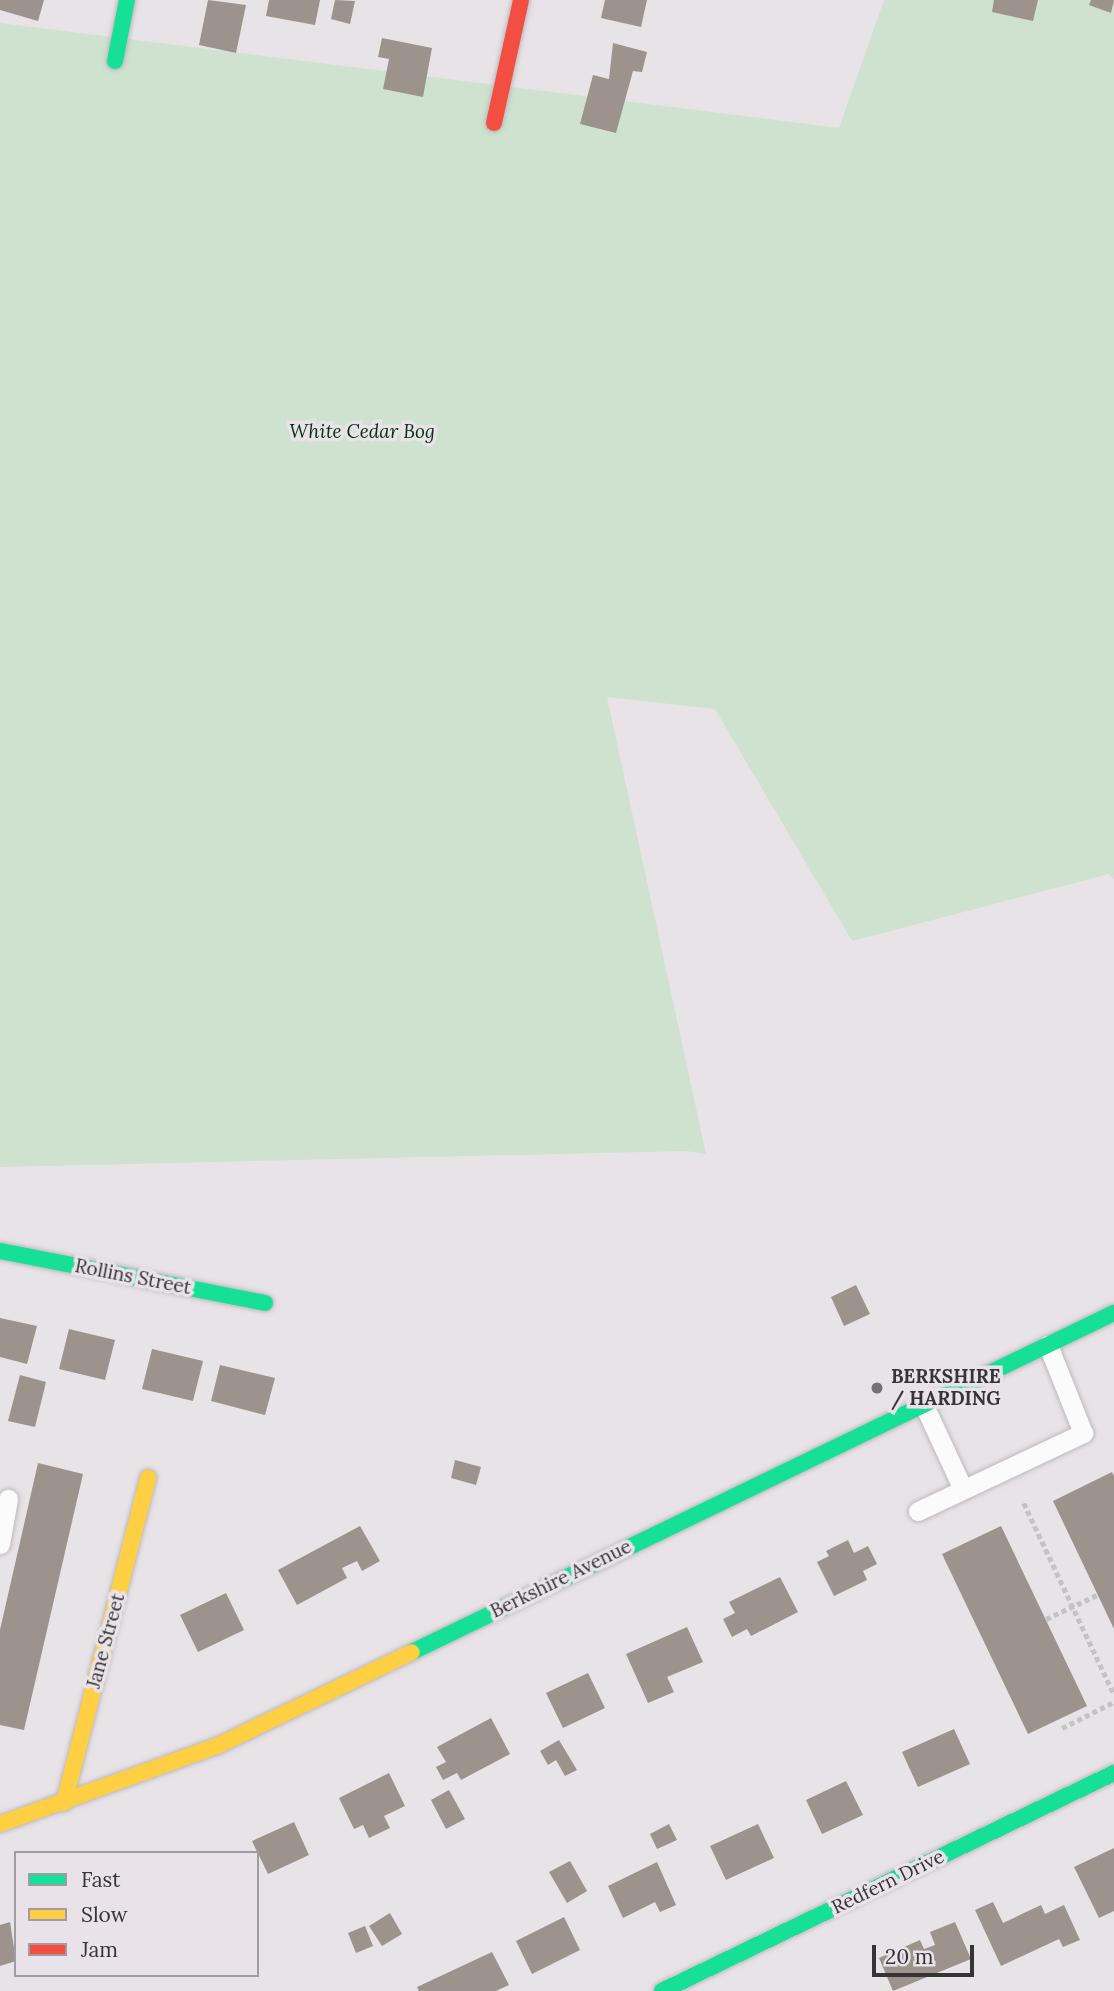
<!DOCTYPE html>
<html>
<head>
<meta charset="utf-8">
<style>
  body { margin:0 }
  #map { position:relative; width:1114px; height:1991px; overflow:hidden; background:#e8e3e7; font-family:Lora,serif }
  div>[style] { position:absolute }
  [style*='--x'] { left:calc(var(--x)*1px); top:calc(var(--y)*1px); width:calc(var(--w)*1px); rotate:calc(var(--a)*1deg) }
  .green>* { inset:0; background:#cee2cf }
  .building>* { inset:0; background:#9c938c }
  .path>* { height:4.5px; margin-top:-2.25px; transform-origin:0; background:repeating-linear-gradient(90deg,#c4c3c4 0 5px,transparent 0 8.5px) }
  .roads { filter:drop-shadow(0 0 2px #bcb9bc) drop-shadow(0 0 2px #bcb9bc) }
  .lane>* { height:19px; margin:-9.5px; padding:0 9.5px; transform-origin:9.5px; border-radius:9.5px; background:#fcfbfb }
  .fast>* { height:16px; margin:-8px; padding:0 8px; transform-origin:8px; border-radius:8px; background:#16e098 }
  .slow>* { height:16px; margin:-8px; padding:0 8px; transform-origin:8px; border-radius:8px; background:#ffcf43 }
  .jam>* { height:16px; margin:-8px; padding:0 8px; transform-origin:8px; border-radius:8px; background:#f24e42 }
  .dots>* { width:19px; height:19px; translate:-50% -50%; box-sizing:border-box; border:4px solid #e9e2e8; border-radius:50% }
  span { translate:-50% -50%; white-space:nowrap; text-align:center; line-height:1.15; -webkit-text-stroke:7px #e9e2e8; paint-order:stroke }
  .park-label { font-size:19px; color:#01340b; font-style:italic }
  .street-label { font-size:19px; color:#363436 }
  .poi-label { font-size:19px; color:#363436; font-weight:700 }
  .left { translate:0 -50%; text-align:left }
  .legend { position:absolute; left:14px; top:1851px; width:245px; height:126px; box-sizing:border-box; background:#e9e2e8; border:2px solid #a19ca1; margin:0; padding:9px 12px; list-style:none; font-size:21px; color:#363436 }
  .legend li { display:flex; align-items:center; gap:14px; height:35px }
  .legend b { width:35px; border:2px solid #a19ca1 }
  .scale { position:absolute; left:872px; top:1945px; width:102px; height:32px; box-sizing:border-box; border:4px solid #363436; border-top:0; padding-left:9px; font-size:21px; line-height:24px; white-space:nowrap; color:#363436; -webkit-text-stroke:5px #e9e2e8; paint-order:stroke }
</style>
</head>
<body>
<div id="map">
  <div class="green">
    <div style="clip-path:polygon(884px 0,1114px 0,1114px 879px,1109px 874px,852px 941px,715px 709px,607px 697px,706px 1154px,686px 1151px,0 1167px,0 23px,839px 128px)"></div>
  </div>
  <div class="building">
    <div style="clip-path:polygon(0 0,44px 0,38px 21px,0 10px)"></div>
    <div style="clip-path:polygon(208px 0,246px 5px,236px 53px,199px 45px)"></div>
    <div style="clip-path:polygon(269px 0,320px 0,315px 25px,266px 16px)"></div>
    <div style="clip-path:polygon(335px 0,355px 1px,350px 24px,331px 19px)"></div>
    <div style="clip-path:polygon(605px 0,647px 0,641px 27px,601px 18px)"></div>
    <div style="clip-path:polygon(994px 0,1038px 0,1033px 21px,992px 12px)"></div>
    <div style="clip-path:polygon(1091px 0,1114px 0,1111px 13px,1089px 5px)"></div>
    <div style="clip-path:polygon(382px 38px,432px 48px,423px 97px,383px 89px,389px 59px,378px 57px)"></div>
    <div style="clip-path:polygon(613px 43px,647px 52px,642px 72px,633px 71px,616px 133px,580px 124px,593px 75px,609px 79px)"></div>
    <div style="clip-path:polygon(856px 1285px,870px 1314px,844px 1326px,831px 1297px)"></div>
    <div style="clip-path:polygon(0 1318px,37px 1326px,27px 1364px,0 1357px)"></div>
    <div style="clip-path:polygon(69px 1329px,115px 1340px,105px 1380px,59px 1369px)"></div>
    <div style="clip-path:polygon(152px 1349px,203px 1361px,193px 1401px,142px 1389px)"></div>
    <div style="clip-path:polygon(220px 1365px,275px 1378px,265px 1415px,211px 1401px)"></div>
    <div style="clip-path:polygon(20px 1375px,46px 1382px,35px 1427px,8px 1421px)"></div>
    <div style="clip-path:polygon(455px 1460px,481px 1467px,476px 1485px,451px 1478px)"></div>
    <div style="clip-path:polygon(38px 1463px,83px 1474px,24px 1730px,0 1725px,0 1630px)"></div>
    <div style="clip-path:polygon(1112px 1472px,1114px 1476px,1114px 1629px,1053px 1501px)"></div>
    <div style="clip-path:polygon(360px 1526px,380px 1561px,362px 1571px,357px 1561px,342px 1568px,347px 1578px,297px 1605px,278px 1570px)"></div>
    <div style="clip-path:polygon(1001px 1526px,1087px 1706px,1028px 1734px,942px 1554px)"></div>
    <div style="clip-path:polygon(848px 1540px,854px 1553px,868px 1546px,877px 1564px,863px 1571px,867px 1580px,834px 1596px,817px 1562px,829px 1556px,826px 1551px)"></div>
    <div style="clip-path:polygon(780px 1577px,798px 1612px,751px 1636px,747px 1629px,732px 1637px,723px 1619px,735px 1613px,729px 1602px)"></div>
    <div style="clip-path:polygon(226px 1593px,244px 1630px,198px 1652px,180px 1615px)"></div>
    <div style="clip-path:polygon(687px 1627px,703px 1662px,667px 1677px,674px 1692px,648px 1703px,626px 1654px)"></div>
    <div style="clip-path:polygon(588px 1673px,605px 1708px,563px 1728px,546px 1693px)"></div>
    <div style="clip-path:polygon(491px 1718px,510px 1754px,461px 1780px,457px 1773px,443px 1780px,436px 1767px,446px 1762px,437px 1747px)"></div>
    <div style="clip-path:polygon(954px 1729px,970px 1764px,918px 1787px,902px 1752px)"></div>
    <div style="clip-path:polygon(559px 1740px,577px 1770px,565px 1776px,556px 1760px,548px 1765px,540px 1751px)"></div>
    <div style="clip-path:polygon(389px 1773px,405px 1806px,384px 1816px,390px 1828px,369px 1838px,363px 1825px,354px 1829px,339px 1798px)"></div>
    <div style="clip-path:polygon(846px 1781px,863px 1815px,822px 1834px,806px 1800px)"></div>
    <div style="clip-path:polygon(449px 1790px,465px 1819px,446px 1829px,431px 1800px)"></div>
    <div style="clip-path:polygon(294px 1822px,309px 1855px,268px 1874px,252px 1841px)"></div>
    <div style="clip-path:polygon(669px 1824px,677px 1840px,657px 1849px,650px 1834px)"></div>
    <div style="clip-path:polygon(758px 1824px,774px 1858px,726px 1880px,710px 1846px)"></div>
    <div style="clip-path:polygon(1114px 1848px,1114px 1911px,1099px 1918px,1074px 1867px)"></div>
    <div style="clip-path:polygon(570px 1861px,587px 1891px,567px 1903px,549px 1872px)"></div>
    <div style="clip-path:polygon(657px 1862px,676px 1905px,660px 1912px,655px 1902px,623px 1918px,608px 1886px)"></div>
    <div style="clip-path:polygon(993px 1902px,1003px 1923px,1041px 1905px,1045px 1914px,1064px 1905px,1080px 1940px,1063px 1947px,1059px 1939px,1001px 1966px,975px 1910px)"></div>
    <div style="clip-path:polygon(390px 1913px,402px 1934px,382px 1946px,369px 1926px)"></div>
    <div style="clip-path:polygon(564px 1917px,580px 1950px,532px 1974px,516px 1941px)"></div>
    <div style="clip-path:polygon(10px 1922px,16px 1961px,0 1966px,0 1925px)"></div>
    <div style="clip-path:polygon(955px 1922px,971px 1959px,893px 1991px,879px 1958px,920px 1940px,924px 1949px,935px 1945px,930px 1932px)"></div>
    <div style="clip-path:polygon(365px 1926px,373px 1946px,356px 1953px,348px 1933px)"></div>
    <div style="clip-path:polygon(492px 1952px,509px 1985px,496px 1991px,419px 1991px,417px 1987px)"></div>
  </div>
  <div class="path">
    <div style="--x:1024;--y:1503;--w:211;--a:64.8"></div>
    <div style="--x:1046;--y:1619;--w:56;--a:-25.2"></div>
    <div style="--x:1062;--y:1728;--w:58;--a:-26.6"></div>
  </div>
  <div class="roads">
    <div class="lane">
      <div style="--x:923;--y:1403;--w:95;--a:65.1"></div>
      <div style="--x:918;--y:1511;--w:183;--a:-25.3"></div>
      <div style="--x:1083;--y:1433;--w:95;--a:-111.7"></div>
      <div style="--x:0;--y:1544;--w:46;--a:-79.9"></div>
    </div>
    <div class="fast">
      <div style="--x:115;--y:61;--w:62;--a:-78.9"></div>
      <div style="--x:0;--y:1251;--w:270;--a:11.1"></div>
      <div style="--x:412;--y:1652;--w:780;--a:-25.78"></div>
      <div style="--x:662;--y:1991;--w:502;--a:-25.75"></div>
    </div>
    <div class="slow">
      <div style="--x:64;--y:1803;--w:336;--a:-75.5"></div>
      <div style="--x:0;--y:1824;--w:231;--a:-19.8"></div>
      <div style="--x:217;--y:1746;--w:216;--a:-25.7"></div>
    </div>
    <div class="jam">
      <div style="--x:494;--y:123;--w:126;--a:-77.6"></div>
    </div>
  </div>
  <div class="dots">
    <div style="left:877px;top:1388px;background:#747174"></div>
  </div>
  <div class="park-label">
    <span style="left:362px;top:432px">White Cedar Bog</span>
  </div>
  <div class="street-label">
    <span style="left:133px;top:1277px;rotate:11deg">Rollins Street</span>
    <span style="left:561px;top:1579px;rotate:-26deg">Berkshire Avenue</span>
    <span style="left:106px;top:1641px;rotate:-75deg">Jane Street</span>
    <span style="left:888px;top:1882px;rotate:-26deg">Redfern Drive</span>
  </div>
  <div class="poi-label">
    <span class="left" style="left:891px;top:1388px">BERKSHIRE<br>/ HARDING</span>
  </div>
  <ul class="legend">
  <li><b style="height:9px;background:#16e098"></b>Fast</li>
  <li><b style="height:9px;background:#ffcf43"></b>Slow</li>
  <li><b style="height:9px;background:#f24e42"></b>Jam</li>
  </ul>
  <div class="scale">20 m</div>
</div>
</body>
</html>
